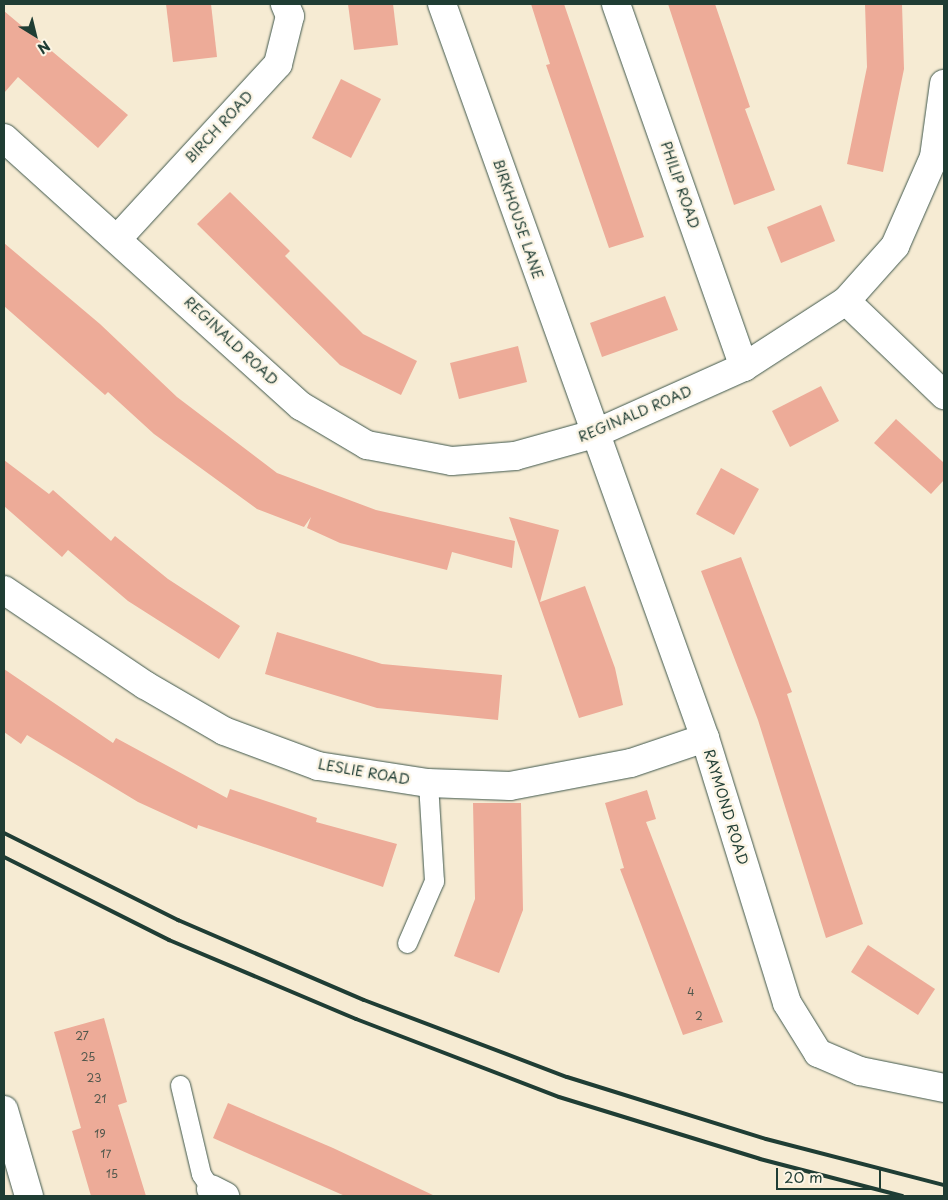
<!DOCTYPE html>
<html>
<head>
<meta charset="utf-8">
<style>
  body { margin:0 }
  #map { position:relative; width:948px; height:1200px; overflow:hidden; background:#f6ebd3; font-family:"Playpen Sans",sans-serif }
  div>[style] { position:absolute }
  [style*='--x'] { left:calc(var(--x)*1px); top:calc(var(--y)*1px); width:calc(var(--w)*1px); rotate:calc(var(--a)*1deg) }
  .building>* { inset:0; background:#edab98 }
  .roads { filter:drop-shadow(0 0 1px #3f574c) drop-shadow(0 0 1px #3f574c) }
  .service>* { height:19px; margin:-9.5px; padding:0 9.5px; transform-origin:9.5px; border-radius:9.5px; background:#fff }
  .minor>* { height:28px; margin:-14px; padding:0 14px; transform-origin:14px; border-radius:14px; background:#fff }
  .rail>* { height:4px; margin:-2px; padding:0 2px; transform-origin:2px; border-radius:2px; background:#1f3d34 }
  span { translate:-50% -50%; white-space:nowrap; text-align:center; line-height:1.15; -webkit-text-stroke:5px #fcf5e5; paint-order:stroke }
  .number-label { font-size:11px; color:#52584d }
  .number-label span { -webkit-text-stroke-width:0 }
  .street-label { font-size:14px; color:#1f3d34 }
  .frame { position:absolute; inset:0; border:5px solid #1f3d34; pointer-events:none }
  .north { position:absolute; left:10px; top:10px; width:50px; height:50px; -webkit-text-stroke:4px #fcf5e5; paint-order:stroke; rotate:144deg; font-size:14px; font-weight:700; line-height:20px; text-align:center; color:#1f3d34 }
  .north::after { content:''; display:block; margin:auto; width:18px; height:22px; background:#1f3d34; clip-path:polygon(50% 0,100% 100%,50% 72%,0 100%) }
  .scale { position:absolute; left:776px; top:1168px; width:105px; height:22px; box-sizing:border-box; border:2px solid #1f3d34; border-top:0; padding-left:6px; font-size:15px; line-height:18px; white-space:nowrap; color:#1f3d34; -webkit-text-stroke:4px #fcf5e5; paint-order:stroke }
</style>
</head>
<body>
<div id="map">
  <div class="building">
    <div style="clip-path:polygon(166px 4px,211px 4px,217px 57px,173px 62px)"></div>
    <div style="clip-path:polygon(348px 4px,393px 4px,398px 45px,354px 50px)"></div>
    <div style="clip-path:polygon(531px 4px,564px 4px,644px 237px,609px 248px,546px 65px,550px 64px)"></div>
    <div style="clip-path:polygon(668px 4px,715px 4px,750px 107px,745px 109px,775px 190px,734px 205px)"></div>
    <div style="clip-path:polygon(865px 4px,902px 4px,904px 69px,883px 172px,847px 164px,867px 67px)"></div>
    <div style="clip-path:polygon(4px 11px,128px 115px,98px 148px,18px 77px,4px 93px)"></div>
    <div style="clip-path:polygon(341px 79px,381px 99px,351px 158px,312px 138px)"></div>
    <div style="clip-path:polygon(230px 192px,290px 251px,285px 256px,363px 334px,417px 361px,401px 395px,340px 365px,197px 224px)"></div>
    <div style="clip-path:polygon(821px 205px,835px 241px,781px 263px,767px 227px)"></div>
    <div style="clip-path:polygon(4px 243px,100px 324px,177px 397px,277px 473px,376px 510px,515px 541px,512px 568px,452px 552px,447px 570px,340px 543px,307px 528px,311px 517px,304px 527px,257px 509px,154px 434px,108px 392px,105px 395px,4px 306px)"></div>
    <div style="clip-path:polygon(665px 296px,678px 330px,602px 357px,590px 323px)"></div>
    <div style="clip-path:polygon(518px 346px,527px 382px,459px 399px,450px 363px)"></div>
    <div style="clip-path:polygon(821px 386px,839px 421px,790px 447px,772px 411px)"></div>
    <div style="clip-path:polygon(896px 419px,944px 463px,944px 480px,931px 494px,874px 443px)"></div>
    <div style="clip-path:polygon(4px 460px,49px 494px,53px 490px,111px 541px,115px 536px,168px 579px,240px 626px,219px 659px,128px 601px,68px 550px,62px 557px,4px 506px)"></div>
    <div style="clip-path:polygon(721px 468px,759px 489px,734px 535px,696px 514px)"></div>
    <div style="clip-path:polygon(509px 517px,559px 530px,540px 602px,585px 586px,615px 668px,623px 705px,579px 718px)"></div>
    <div style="clip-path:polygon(741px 557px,792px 692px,787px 694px,863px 924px,826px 938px,758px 720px,701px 571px)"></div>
    <div style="clip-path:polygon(277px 632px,382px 664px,502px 675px,498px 720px,377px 708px,265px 674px)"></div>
    <div style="clip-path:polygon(4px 669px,113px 743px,116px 738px,227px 798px,230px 789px,317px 818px,316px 822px,397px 844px,383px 887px,198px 825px,197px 829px,138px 802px,27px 735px,21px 744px,4px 732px)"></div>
    <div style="clip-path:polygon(647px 790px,656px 819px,646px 822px,723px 1022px,683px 1035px,620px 869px,624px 868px,605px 803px)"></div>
    <div style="clip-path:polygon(473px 803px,521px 803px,523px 910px,499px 973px,454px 956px,475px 899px)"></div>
    <div style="clip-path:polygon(868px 945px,935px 989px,918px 1015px,851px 972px)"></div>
    <div style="clip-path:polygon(104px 1018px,127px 1102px,118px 1105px,146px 1196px,91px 1196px,72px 1131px,81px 1128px,54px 1032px)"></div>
    <div style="clip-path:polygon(228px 1103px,333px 1148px,435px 1196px,345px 1196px,213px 1138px)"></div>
  </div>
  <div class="roads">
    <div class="service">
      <div style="--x:407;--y:943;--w:68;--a:-66.5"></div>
      <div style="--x:434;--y:881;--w:98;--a:-93.5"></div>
      <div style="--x:180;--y:1085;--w:91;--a:76.7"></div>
      <div style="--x:201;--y:1174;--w:18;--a:56"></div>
    </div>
    <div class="minor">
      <div style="--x:442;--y:4;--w:780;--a:70.29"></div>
      <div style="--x:705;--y:738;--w:277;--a:72.8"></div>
      <div style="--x:787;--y:1003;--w:59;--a:58.2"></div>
      <div style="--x:818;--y:1053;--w:46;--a:23.2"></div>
      <div style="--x:860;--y:1071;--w:86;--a:11.4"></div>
      <div style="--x:616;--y:4;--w:385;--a:70.6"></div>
      <div style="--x:4;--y:138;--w:400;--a:42.1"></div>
      <div style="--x:301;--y:406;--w:77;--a:30.6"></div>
      <div style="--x:367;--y:445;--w:86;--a:10.7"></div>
      <div style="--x:452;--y:461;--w:63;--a:-4.5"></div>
      <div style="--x:515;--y:456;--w:82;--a:-15.6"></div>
      <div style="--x:594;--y:434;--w:164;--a:-24.1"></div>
      <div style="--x:744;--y:367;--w:121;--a:-32.9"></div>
      <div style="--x:846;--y:301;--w:74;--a:-48.3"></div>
      <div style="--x:895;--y:246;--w:97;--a:-66.3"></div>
      <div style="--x:934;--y:157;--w:74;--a:-82.2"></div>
      <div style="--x:119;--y:237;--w:235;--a:-47.4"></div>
      <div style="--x:278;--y:64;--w:49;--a:-76"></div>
      <div style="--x:290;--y:16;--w:13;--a:-113"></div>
      <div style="--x:846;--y:301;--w:136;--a:43.8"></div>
      <div style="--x:4;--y:590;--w:170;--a:34"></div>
      <div style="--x:145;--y:685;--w:91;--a:30.2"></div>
      <div style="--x:224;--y:731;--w:100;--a:20.4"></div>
      <div style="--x:318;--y:766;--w:111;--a:8.8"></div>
      <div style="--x:428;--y:783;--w:82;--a:2.1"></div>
      <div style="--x:510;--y:786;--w:123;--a:-10.8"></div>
      <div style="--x:631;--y:763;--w:78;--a:-18.7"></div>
      <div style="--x:4;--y:1110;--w:90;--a:73.8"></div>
      <div style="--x:211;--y:1189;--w:16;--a:27"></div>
    </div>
  </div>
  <div class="rail">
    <div style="--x:4;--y:833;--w:195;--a:26.6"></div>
    <div style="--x:178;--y:920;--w:202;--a:23.3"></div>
    <div style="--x:364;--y:1000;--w:217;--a:20.8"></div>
    <div style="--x:567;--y:1077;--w:208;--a:17.3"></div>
    <div style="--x:766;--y:1139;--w:184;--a:14.5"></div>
    <div style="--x:4;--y:857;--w:185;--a:26.7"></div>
    <div style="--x:169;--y:940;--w:203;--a:22.9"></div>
    <div style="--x:356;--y:1019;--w:217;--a:21"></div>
    <div style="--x:559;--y:1097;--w:210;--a:17.1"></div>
    <div style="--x:760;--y:1159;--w:147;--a:14.6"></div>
  </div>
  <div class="number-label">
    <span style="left:691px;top:992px">4</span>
    <span style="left:699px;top:1016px">2</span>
    <span style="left:82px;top:1036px">27</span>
    <span style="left:88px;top:1057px">25</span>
    <span style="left:94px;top:1078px">23</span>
    <span style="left:100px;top:1099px">21</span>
    <span style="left:100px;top:1134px">19</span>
    <span style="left:106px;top:1154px">17</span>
    <span style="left:112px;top:1174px">15</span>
  </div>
  <div class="street-label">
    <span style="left:219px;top:127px;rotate:-47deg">BIRCH ROAD</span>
    <span style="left:680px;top:185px;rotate:71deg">PHILIP ROAD</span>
    <span style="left:518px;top:219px;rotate:71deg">BIRKHOUSE LANE</span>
    <span style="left:231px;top:341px;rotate:43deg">REGINALD ROAD</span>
    <span style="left:635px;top:414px;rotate:-23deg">REGINALD ROAD</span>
    <span style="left:364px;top:772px;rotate:10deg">LESLIE ROAD</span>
    <span style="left:726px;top:807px;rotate:73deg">RAYMOND ROAD</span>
  </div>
  <div class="frame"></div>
  <div class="north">N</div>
  <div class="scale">20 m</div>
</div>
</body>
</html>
